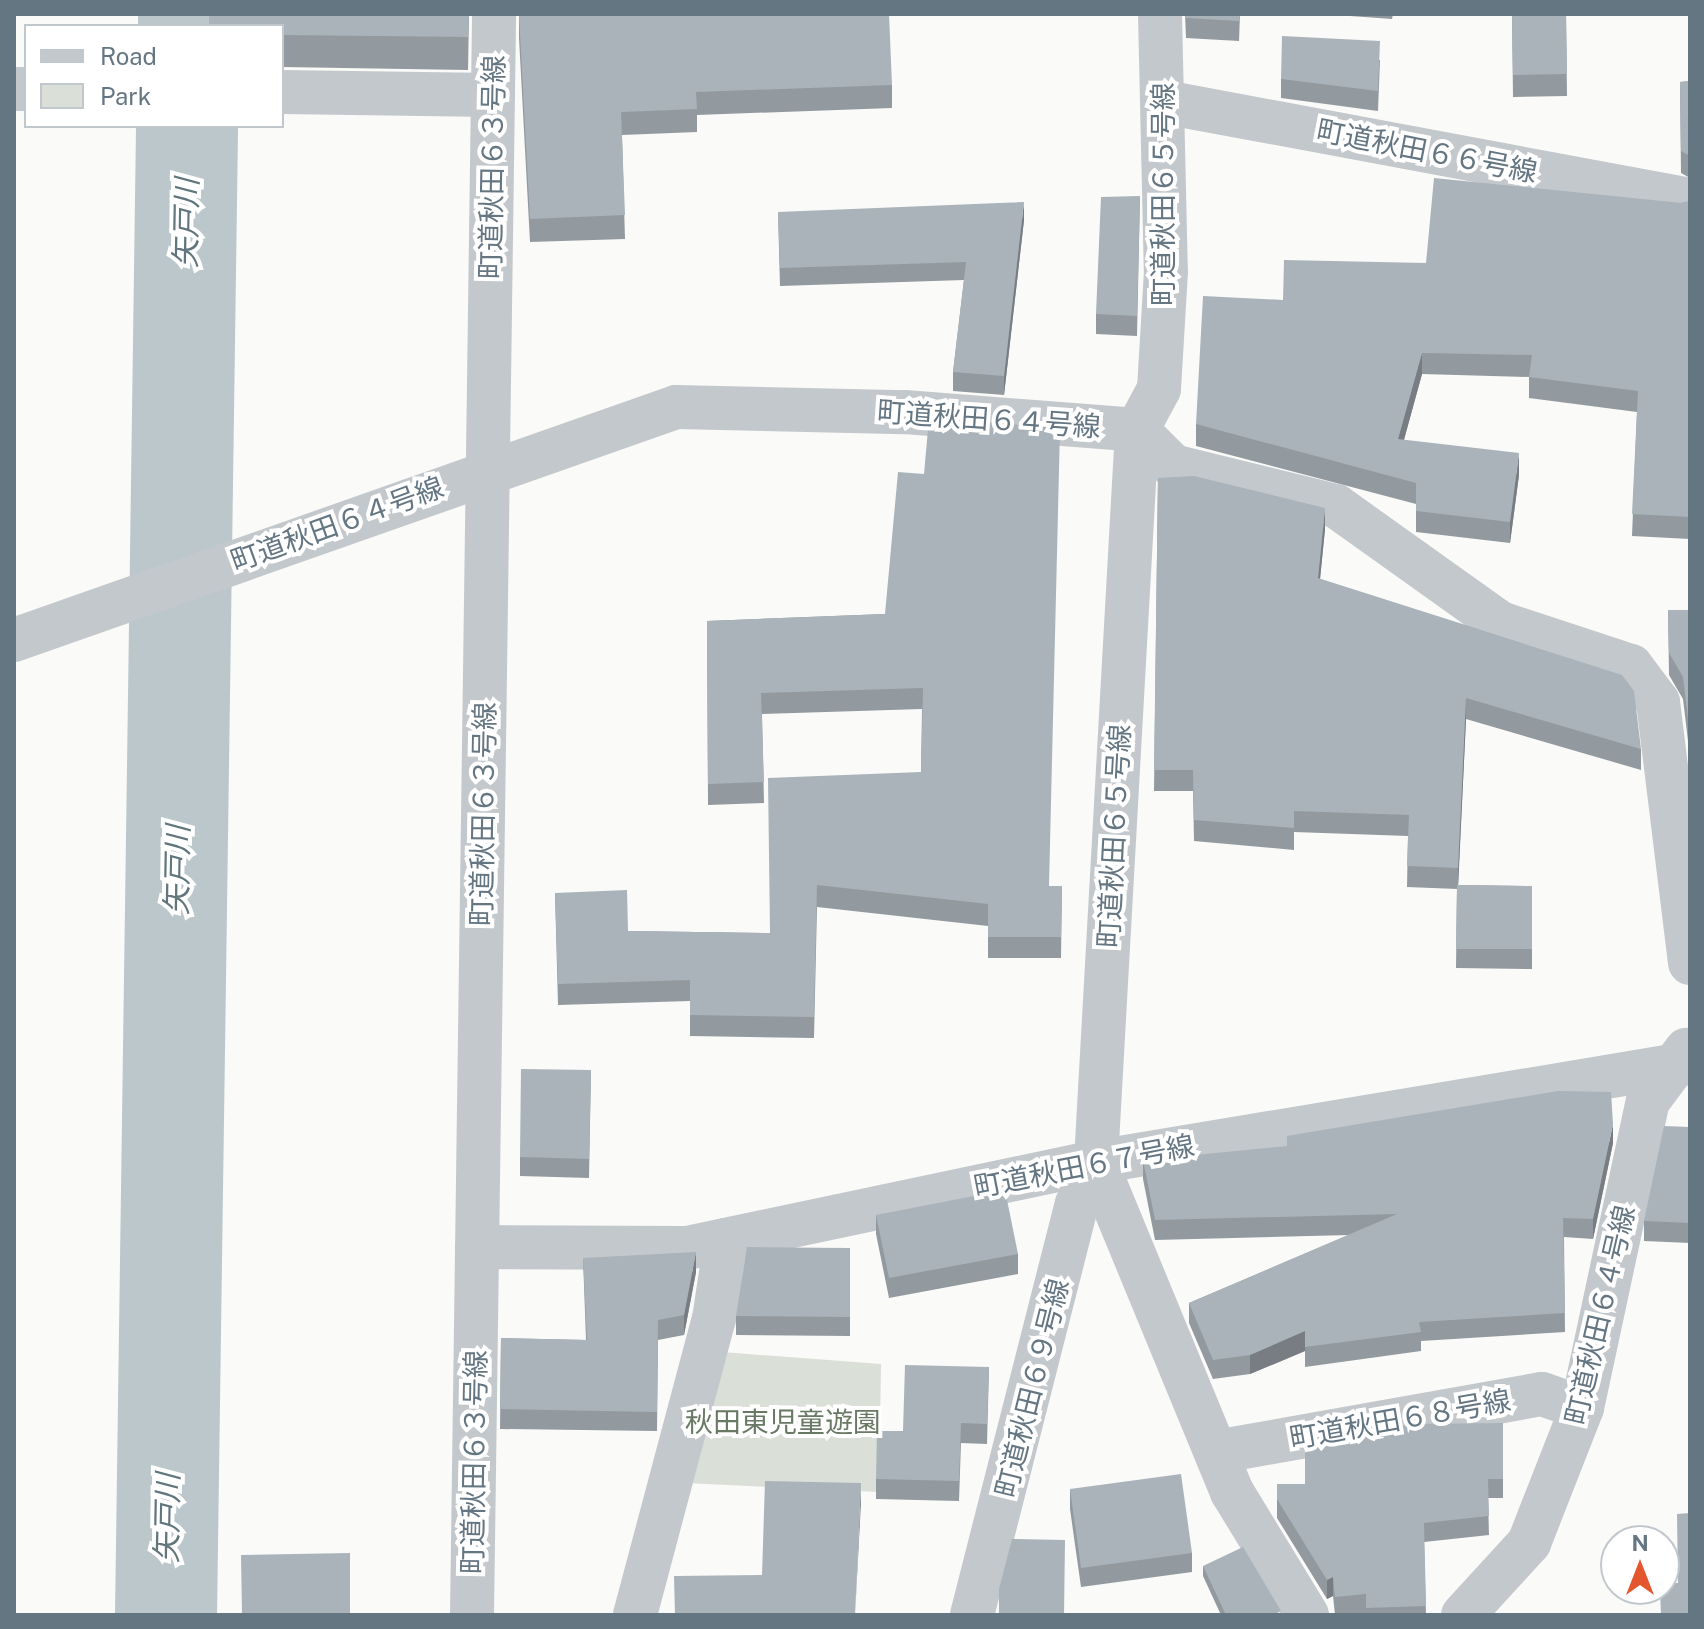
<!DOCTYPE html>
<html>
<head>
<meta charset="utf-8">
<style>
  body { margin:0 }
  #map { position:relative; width:1704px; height:1629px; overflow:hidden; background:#fafaf8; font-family:"Public Sans","Noto Sans JP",sans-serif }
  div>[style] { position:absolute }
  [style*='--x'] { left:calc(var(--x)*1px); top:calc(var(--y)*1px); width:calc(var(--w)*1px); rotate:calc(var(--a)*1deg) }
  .green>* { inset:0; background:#dadfd7 }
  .river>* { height:102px; margin:-51px; padding:0 51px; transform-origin:51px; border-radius:51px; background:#bbc7cb }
  .minor>* { height:44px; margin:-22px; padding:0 22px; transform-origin:22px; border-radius:22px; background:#c3c8cc }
  .wall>* { inset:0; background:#929a9f }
  .shaded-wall>* { inset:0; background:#777d82 }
  .building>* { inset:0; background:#aab3b9 }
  span { translate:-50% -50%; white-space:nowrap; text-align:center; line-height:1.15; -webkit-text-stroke:8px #fff; paint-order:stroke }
  .street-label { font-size:28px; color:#657683 }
  .park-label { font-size:28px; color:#687a64 }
  .water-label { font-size:30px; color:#60757c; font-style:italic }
  .frame { position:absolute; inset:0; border:16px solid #657683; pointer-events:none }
  .legend { position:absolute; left:24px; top:24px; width:260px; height:104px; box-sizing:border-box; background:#fff; border:2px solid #c1c8cd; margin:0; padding:10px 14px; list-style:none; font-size:24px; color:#657683 }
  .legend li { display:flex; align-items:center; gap:16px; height:40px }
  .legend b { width:40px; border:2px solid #c1c8cd }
  .north { position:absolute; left:1600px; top:1525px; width:80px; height:80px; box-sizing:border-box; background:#fff; border:2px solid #c1c8cd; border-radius:50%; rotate:0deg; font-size:22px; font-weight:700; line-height:32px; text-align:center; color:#657683 }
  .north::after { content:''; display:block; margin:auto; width:28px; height:36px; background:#e4572e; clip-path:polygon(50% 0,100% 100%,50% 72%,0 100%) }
</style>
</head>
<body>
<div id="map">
  <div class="green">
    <div style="clip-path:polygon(722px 1352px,881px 1364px,879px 1492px,685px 1483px)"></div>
  </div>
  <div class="river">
    <div style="--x:189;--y:26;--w:12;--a:-90"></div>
    <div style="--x:166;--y:1615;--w:1489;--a:-89.19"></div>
  </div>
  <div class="minor">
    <div style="--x:1160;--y:14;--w:257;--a:88.7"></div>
    <div style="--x:1166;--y:271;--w:118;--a:93.4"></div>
    <div style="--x:1159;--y:389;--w:47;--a:118.2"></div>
    <div style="--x:1137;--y:430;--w:733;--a:93.21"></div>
    <div style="--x:1096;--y:1162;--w:357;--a:67.6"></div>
    <div style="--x:1232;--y:1492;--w:144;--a:58.6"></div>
    <div style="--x:14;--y:89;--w:12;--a:0"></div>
    <div style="--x:282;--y:92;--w:211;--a:0.8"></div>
    <div style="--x:1164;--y:102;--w:535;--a:10.55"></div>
    <div style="--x:14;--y:640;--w:702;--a:-19.39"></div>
    <div style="--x:676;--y:407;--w:229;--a:1.3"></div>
    <div style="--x:905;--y:412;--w:233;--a:4.4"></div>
    <div style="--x:1137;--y:430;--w:51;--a:45"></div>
    <div style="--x:1173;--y:466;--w:168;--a:13.8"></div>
    <div style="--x:1336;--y:506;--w:201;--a:35.5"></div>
    <div style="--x:1500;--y:623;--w:138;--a:18.2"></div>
    <div style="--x:1631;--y:666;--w:45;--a:53.1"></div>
    <div style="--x:1658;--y:702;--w:263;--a:83"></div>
    <div style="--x:477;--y:1247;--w:210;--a:0.3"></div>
    <div style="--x:687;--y:1248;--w:418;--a:-11.9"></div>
    <div style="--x:1096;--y:1162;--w:602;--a:-9.46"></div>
    <div style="--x:1216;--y:1452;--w:331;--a:-10.1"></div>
    <div style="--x:1542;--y:1394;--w:42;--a:19.3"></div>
    <div style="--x:472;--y:1615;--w:1601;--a:-89.21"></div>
    <div style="--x:635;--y:1615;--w:306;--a:-75.1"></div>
    <div style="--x:714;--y:1319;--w:80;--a:-81.4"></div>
    <div style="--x:972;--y:1615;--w:424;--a:-75.7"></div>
    <div style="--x:1077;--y:1204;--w:46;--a:-65.7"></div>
    <div style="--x:1463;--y:1615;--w:98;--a:-47.5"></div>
    <div style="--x:1529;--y:1543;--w:145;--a:-68.6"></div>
    <div style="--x:1582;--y:1408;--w:314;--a:-77.9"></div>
    <div style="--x:1648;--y:1101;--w:64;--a:-53.3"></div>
  </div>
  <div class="wall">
    <div style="clip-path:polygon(469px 14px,468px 70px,282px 67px,282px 26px)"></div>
    <div style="clip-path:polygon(1185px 14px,1240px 14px,1239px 41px,1186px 38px)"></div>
    <div style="clip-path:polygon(1350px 14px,1393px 14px,1392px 19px,1350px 16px)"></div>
    <div style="clip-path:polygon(1512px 14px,1566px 14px,1567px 96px,1513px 97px)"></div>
    <div style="clip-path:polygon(519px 15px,892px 85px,892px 108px,697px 115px,697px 132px,622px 135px,625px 239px,530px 242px,519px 38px)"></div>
    <div style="clip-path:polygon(1380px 60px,1378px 111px,1281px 98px,1281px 79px)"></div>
    <div style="clip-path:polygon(1690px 81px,1690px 178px,1681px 173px,1680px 82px)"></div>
    <div style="clip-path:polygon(1140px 196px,1137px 336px,1096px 334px,1096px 314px)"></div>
    <div style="clip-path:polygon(1690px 201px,1690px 539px,1632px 536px,1637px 412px,1529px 398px,1529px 377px,1422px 374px,1404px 440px,1519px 475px,1510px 543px,1416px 532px,1416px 504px,1196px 446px,1196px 424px,1283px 300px,1426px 263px)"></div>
    <div style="clip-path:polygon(778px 212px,1024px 220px,1004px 395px,953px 391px,953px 372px,964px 280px,780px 286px)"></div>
    <div style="clip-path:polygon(1158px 478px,1325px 529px,1320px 579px,1641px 749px,1641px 770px,1466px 719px,1458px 885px,1532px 886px,1532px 969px,1456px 968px,1457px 889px,1407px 887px,1408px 836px,1294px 832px,1294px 850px,1194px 841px,1193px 791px,1154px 791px)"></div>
    <div style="clip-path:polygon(1668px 610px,1690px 610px,1690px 758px,1683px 699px,1669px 675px)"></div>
    <div style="clip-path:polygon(885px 614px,1049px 886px,1062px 886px,1061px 958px,988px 958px,988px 926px,817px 907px,814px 1038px,690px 1036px,690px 1001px,558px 1005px,555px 893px,628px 931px,770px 933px,921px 772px,922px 709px,762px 714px,764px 803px,708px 805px,707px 621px)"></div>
    <div style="clip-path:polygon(591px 1070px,589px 1178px,520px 1176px,520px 1157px)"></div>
    <div style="clip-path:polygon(1690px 1127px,1690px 1243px,1644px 1241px,1644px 1221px)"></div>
    <div style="clip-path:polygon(1613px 1143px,1593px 1239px,1564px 1237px,1565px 1332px,1421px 1341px,1421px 1351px,1305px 1367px,1305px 1351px,1250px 1374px,1213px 1379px,1189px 1323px,1189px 1303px,1349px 1235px,1155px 1240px,1143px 1179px,1143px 1160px)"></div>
    <div style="clip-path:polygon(876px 1215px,1018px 1254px,1018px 1274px,889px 1298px,876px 1234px)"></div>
    <div style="clip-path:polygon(850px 1248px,850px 1336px,736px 1335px,736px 1316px)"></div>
    <div style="clip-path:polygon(583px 1258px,696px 1272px,684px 1335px,658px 1340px,657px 1431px,500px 1429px,501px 1338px,586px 1340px)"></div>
    <div style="clip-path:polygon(989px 1367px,987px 1444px,961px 1443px,959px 1501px,876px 1499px,876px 1479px,903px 1431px)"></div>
    <div style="clip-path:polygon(1503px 1423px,1503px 1498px,1488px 1498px,1489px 1535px,1424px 1542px,1426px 1615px,1366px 1615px,1366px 1613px,1335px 1615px,1333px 1596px,1327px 1599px,1277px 1518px,1277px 1484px,1305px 1484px)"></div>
    <div style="clip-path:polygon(1070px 1489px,1192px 1553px,1192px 1572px,1081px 1587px,1070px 1509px)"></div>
    <div style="clip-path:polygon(1203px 1566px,1281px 1615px,1221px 1615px,1203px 1576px)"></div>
  </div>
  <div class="shaded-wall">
    <div style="clip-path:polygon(1024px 202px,1024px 220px,1004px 395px,1004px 376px)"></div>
    <div style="clip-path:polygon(1422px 353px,1422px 374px,1398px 461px,1398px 439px)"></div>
    <div style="clip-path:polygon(1519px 453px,1519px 475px,1510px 543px,1510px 522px)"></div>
    <div style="clip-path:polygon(1325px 508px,1325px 529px,1318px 599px,1318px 578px)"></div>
    <div style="clip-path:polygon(1466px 698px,1466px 719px,1458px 889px,1458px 868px)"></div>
    <div style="clip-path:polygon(1613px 1124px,1613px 1143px,1593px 1239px,1593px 1219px)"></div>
    <div style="clip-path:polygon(696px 1252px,696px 1272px,684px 1335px,684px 1315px)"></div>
    <div style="clip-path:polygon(1305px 1331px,1305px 1351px,1250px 1374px,1250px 1355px)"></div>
    <div style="clip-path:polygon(861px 1483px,861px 1502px,855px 1615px)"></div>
    <div style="clip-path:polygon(1333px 1577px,1333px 1596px,1327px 1599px,1327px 1580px)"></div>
  </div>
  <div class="building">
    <div style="clip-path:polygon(209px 14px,469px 14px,468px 37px,282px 35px,282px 26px,209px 26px)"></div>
    <div style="clip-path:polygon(542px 14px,889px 14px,892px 85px,696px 92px,697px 109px,621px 112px,625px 215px,530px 219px,519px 15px)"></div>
    <div style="clip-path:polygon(1185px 14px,1240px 14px,1239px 21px,1186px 18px)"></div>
    <div style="clip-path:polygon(1512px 14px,1566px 14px,1567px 74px,1513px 75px)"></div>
    <div style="clip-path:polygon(1282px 36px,1380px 41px,1378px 91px,1281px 79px)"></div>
    <div style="clip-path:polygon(1690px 81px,1690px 156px,1681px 151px,1680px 82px)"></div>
    <div style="clip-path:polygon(1434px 178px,1682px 203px,1690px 201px,1690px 517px,1632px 514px,1638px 391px,1529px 377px,1532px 355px,1422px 353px,1398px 439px,1519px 453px,1510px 522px,1416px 511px,1416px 483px,1196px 424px,1203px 296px,1283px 300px,1284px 260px,1426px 263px)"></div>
    <div style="clip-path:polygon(1140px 196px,1137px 316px,1096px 314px,1101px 197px)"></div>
    <div style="clip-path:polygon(1024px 202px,1004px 376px,953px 372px,966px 262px,780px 268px,778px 212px)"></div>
    <div style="clip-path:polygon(929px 418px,1060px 428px,1049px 886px,1062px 886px,1061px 937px,988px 937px,988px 904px,817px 885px,814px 1017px,690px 1015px,690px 980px,558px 984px,555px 893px,627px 890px,628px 931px,770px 933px,768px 778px,921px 772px,923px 688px,761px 693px,764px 782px,708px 784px,707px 621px,885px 614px,898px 472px,924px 474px)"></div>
    <div style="clip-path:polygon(1194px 476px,1325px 508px,1318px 578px,1622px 675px,1634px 691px,1641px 749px,1466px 698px,1458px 868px,1407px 866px,1409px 815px,1294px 811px,1294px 828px,1194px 820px,1193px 770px,1154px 770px,1158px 478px)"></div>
    <div style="clip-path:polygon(1668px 610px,1690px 610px,1690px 736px,1683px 677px,1669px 653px)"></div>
    <div style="clip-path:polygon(1457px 885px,1532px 886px,1532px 949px,1456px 949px)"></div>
    <div style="clip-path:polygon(521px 1069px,591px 1070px,589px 1159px,520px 1157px)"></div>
    <div style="clip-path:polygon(1558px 1091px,1611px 1092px,1613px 1124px,1593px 1219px,1563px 1218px,1565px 1313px,1419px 1322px,1421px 1332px,1305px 1347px,1305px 1331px,1250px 1355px,1213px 1360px,1189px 1303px,1397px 1214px,1155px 1220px,1143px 1160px,1287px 1146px,1287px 1136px)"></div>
    <div style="clip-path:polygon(1664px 1126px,1690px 1127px,1690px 1223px,1644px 1221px)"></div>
    <div style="clip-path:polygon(1005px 1190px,1018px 1254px,889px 1278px,876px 1215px)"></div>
    <div style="clip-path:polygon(747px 1247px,850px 1248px,850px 1317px,736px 1316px)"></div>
    <div style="clip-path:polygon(696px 1252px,684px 1315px,658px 1320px,657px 1412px,500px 1409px,501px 1338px,587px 1340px,583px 1258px)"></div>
    <div style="clip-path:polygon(905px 1365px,989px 1367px,987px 1424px,961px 1423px,959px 1481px,876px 1479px,877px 1431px,903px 1431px)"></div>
    <div style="clip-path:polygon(1503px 1423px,1503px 1479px,1488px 1479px,1489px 1516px,1424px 1523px,1426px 1606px,1366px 1608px,1366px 1594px,1335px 1597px,1333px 1577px,1327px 1580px,1277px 1499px,1277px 1484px,1305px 1484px,1305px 1442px,1411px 1424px)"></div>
    <div style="clip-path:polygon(1181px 1474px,1192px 1553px,1081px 1568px,1070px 1489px)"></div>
    <div style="clip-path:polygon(765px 1481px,861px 1483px,855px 1615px,675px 1615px,674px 1576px,762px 1575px)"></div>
    <div style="clip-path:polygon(1690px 1513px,1690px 1615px,1661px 1615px,1660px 1589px,1664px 1589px,1664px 1583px,1678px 1583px,1677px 1514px)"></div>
    <div style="clip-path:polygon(1012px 1539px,1065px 1540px,1064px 1615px,999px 1615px,999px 1589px)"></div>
    <div style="clip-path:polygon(1243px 1547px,1281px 1611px,1273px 1615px,1226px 1615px,1203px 1566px)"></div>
    <div style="clip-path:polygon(350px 1553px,350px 1615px,242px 1615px,241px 1555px)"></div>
  </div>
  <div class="street-label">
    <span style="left:1427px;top:151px;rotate:11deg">町道秋田６６号線</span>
    <span style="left:492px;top:167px;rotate:-89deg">町道秋田６３号線</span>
    <span style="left:1163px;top:194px;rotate:-90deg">町道秋田６５号線</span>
    <span style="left:989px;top:419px;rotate:4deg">町道秋田６４号線</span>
    <span style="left:337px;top:524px;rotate:-20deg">町道秋田６４号線</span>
    <span style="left:483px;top:814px;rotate:-89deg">町道秋田６３号線</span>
    <span style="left:1114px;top:836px;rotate:-87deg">町道秋田６５号線</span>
    <span style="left:1084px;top:1166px;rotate:-11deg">町道秋田６７号線</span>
    <span style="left:1600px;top:1315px;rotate:-77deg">町道秋田６４号線</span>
    <span style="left:1032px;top:1388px;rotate:-76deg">町道秋田６９号線</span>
    <span style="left:1400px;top:1419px;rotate:-10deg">町道秋田６８号線</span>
    <span style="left:474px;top:1462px;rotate:-89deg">町道秋田６３号線</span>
  </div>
  <div class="park-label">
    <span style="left:783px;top:1422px">秋田東児童遊園</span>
  </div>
  <div class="water-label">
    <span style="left:186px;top:223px;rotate:-89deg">矢戸川</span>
    <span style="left:177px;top:870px;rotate:-89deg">矢戸川</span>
    <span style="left:167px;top:1518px;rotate:-89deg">矢戸川</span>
  </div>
  <div class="frame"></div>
  <ul class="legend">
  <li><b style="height:10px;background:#c3c8cc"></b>Road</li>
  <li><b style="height:22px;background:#dadfd7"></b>Park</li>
  </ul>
  <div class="north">N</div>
</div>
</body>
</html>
